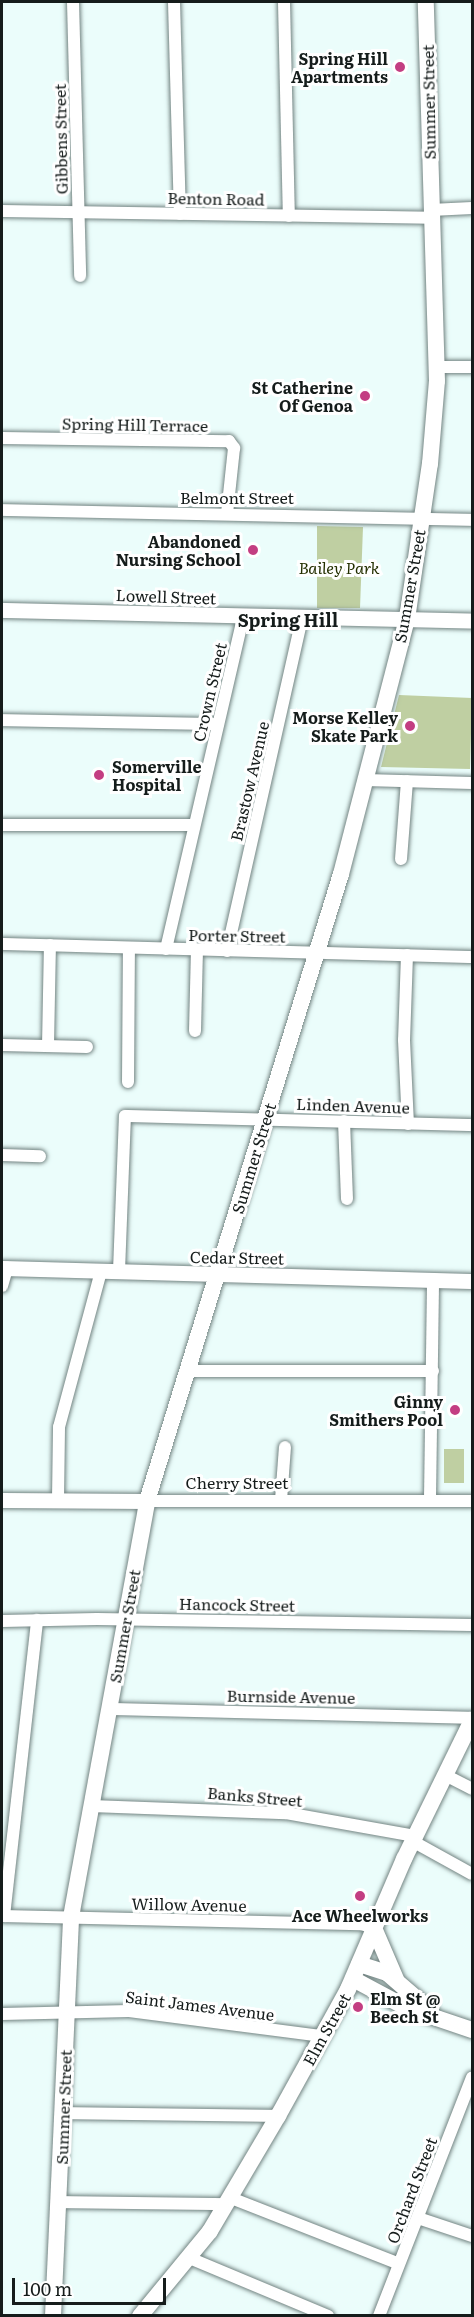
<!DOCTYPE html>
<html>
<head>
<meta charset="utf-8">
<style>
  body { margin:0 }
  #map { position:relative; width:474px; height:2317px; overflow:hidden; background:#ebfdfb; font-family:Literata,serif }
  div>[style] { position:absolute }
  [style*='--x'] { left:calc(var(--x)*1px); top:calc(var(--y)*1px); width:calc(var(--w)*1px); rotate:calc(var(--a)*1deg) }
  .green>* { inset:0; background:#bfcfa2 }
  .roads { filter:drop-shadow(0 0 2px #738482) drop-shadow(0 0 2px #738482) }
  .minor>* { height:12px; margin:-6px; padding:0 6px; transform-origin:6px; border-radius:6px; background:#fff }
  .tertiary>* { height:15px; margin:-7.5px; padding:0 7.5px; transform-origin:7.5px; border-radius:7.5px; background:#fff }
  .secondary>* { height:16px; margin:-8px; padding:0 8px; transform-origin:8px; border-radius:8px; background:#fff }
  .dots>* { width:16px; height:16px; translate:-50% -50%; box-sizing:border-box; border:3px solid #fff; border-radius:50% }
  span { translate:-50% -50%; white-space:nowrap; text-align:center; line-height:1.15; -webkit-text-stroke:6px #fff; paint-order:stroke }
  .poi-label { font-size:16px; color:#151c1b; font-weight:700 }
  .right { translate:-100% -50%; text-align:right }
  .left { translate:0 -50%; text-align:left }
  .street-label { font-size:16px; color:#151c1b }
  .park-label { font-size:16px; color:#232f00; font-style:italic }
  .neighbourhood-label { font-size:18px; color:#151c1b; font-weight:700 }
  .frame { position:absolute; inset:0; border:3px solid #151c1b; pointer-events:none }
  .scale { position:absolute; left:12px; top:2278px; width:154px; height:27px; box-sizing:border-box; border:3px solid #151c1b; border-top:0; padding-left:8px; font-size:18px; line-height:21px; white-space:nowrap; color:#151c1b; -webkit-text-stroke:4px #fff; paint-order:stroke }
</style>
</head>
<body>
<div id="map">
  <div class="green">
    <div style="clip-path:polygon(317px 526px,363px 527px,360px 608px,317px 608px)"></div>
    <div style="clip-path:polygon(399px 695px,472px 698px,470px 769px,381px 767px)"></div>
    <div style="clip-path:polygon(444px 1449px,464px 1449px,464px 1483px,444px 1483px)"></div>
  </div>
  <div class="roads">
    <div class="minor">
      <div style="--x:73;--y:2;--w:274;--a:88.5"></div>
      <div style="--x:174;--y:2;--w:212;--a:88.4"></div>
      <div style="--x:284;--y:2;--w:214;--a:88.7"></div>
      <div style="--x:431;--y:210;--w:41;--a:-2.8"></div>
      <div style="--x:2;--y:211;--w:429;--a:0.9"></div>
      <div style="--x:437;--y:367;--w:35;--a:0"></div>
      <div style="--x:2;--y:438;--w:227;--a:0.8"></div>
      <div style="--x:229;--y:441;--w:9;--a:54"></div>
      <div style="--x:234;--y:448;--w:66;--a:96.1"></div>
      <div style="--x:2;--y:510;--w:470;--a:1.2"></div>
      <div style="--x:2;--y:720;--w:216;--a:1.1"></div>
      <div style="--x:365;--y:780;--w:107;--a:1.6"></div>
      <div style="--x:2;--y:825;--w:192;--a:0"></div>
      <div style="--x:401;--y:859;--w:78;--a:-85.6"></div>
      <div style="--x:2;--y:944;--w:470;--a:1.6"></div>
      <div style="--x:166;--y:949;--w:341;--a:-76.9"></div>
      <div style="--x:227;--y:951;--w:340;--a:-77.3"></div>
      <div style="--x:407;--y:955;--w:85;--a:92"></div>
      <div style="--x:404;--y:1040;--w:84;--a:87.3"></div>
      <div style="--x:195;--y:1031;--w:81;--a:-88.6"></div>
      <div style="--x:2;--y:1045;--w:85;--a:1.3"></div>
      <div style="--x:48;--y:1046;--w:101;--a:-88.9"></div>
      <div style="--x:128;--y:1082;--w:134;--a:-89.6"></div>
      <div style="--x:344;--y:1121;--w:78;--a:87.8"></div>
      <div style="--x:2;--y:1155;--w:38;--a:2"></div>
      <div style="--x:119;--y:1271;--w:155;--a:-87.8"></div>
      <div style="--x:125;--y:1116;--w:347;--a:1.5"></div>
      <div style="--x:2;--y:1286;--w:19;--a:-74"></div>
      <div style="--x:188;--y:1371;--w:245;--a:0"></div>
      <div style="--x:430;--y:1499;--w:219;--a:-89.2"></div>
      <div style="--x:58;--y:1500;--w:73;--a:-89.2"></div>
      <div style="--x:59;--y:1427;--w:162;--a:-74.9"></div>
      <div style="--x:281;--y:1500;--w:53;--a:-85.7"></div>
      <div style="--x:147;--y:1501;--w:325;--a:0"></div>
      <div style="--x:2;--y:1621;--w:95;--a:-1.2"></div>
      <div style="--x:97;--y:1619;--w:375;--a:0.9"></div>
      <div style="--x:109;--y:1709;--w:363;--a:1.4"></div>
      <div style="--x:445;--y:1775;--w:30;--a:27"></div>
      <div style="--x:91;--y:1806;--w:195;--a:2.1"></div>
      <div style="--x:286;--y:1813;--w:131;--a:10.1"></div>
      <div style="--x:412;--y:1841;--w:68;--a:28.8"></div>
      <div style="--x:2;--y:1916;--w:359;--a:1.3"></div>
      <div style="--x:361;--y:1924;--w:14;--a:17"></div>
      <div style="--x:4;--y:1916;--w:298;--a:-83.6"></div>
      <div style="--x:2;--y:2014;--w:127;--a:-1.4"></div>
      <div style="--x:129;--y:2011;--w:195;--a:7.4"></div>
      <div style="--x:62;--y:2113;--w:216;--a:0.8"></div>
      <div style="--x:231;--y:2198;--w:180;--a:21.4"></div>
      <div style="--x:59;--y:2202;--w:168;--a:0.7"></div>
      <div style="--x:418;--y:2218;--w:57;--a:18.4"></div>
      <div style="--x:187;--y:2257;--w:153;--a:22.7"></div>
      <div style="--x:379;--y:2316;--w:256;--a:-68.7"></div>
    </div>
    <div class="tertiary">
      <div style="--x:2;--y:610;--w:470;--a:1.3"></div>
      <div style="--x:2;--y:1268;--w:470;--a:1.6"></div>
      <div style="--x:2;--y:1500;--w:145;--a:0.4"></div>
    </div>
    <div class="secondary">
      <div style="--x:374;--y:1928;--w:56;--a:66.7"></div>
      <div style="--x:359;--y:1964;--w:29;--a:18"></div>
      <div style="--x:387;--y:1973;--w:58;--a:40.8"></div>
      <div style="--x:353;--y:1979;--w:61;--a:28.2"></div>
      <div style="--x:407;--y:2008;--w:69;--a:18.7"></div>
      <div style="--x:53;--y:2316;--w:399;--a:-87.4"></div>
      <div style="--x:71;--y:1917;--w:423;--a:-79.6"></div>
      <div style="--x:147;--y:1501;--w:656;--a:-72.81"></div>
      <div style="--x:341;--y:874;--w:263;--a:-75.5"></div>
      <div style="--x:407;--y:619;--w:157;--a:-81.6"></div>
      <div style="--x:430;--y:464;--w:83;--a:-85.2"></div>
      <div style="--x:437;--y:381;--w:379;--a:-91.7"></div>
      <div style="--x:140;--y:2316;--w:110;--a:-50.5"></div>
      <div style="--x:210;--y:2231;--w:134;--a:-59.4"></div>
      <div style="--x:278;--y:2116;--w:145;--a:-61.1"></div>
      <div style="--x:348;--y:1989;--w:142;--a:-66.7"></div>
      <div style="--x:404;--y:1859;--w:155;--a:-63.9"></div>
    </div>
  </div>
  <div class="dots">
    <div style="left:400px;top:67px;background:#c33e82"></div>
    <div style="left:365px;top:396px;background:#c33e82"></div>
    <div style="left:253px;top:550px;background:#c33e82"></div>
    <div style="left:410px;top:726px;background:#c33e82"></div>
    <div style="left:99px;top:775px;background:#c33e82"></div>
    <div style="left:455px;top:1410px;background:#c33e82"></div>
    <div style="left:360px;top:1896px;background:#c33e82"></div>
    <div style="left:358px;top:2007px;background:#c33e82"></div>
  </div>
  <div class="poi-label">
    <span class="right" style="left:388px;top:67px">Spring Hill<br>Apartments</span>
    <span class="right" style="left:353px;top:396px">St Catherine<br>Of Genoa</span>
    <span class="right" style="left:241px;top:550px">Abandoned<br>Nursing School</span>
    <span class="right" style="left:398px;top:726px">Morse Kelley<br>Skate Park</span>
    <span class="left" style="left:112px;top:775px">Somerville<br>Hospital</span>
    <span class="right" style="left:443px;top:1410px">Ginny<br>Smithers Pool</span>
    <span style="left:360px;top:1915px">Ace Wheelworks</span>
    <span class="left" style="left:370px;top:2007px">Elm St @<br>Beech St</span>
  </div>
  <div class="street-label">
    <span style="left:428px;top:102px;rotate:-91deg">Summer Street</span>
    <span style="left:60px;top:139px;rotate:-91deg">Gibbens Street</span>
    <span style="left:216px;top:198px;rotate:1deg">Benton Road</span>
    <span style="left:135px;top:424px;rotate:1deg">Spring Hill Terrace</span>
    <span style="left:237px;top:497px">Belmont Street</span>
    <span style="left:409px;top:586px;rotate:-80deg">Summer Street</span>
    <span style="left:166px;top:596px;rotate:2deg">Lowell Street</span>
    <span style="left:209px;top:692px;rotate:-77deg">Crown Street</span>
    <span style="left:249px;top:781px;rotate:-77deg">Brastow Avenue</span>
    <span style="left:237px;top:935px;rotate:1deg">Porter Street</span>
    <span style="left:353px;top:1105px;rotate:2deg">Linden Avenue</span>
    <span style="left:253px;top:1158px;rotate:-73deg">Summer Street</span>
    <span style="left:237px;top:1257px;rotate:1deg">Cedar Street</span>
    <span style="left:237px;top:1482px">Cherry Street</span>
    <span style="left:237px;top:1604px;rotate:1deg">Hancock Street</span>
    <span style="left:124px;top:1626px;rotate:-80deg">Summer Street</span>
    <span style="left:291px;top:1696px;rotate:1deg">Burnside Avenue</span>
    <span style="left:255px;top:1796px;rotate:5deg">Banks Street</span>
    <span style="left:189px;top:1904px;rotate:1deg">Willow Avenue</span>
    <span style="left:200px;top:2005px;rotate:7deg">Saint James Avenue</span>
    <span style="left:326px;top:2029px;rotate:-61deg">Elm Street</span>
    <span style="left:63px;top:2107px;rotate:-88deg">Summer Street</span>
    <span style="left:411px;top:2190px;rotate:-69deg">Orchard Street</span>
  </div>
  <div class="park-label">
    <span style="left:339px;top:567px">Bailey Park</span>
  </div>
  <div class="neighbourhood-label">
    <span style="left:288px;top:620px">Spring Hill</span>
  </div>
  <div class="frame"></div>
  <div class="scale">100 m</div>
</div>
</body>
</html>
